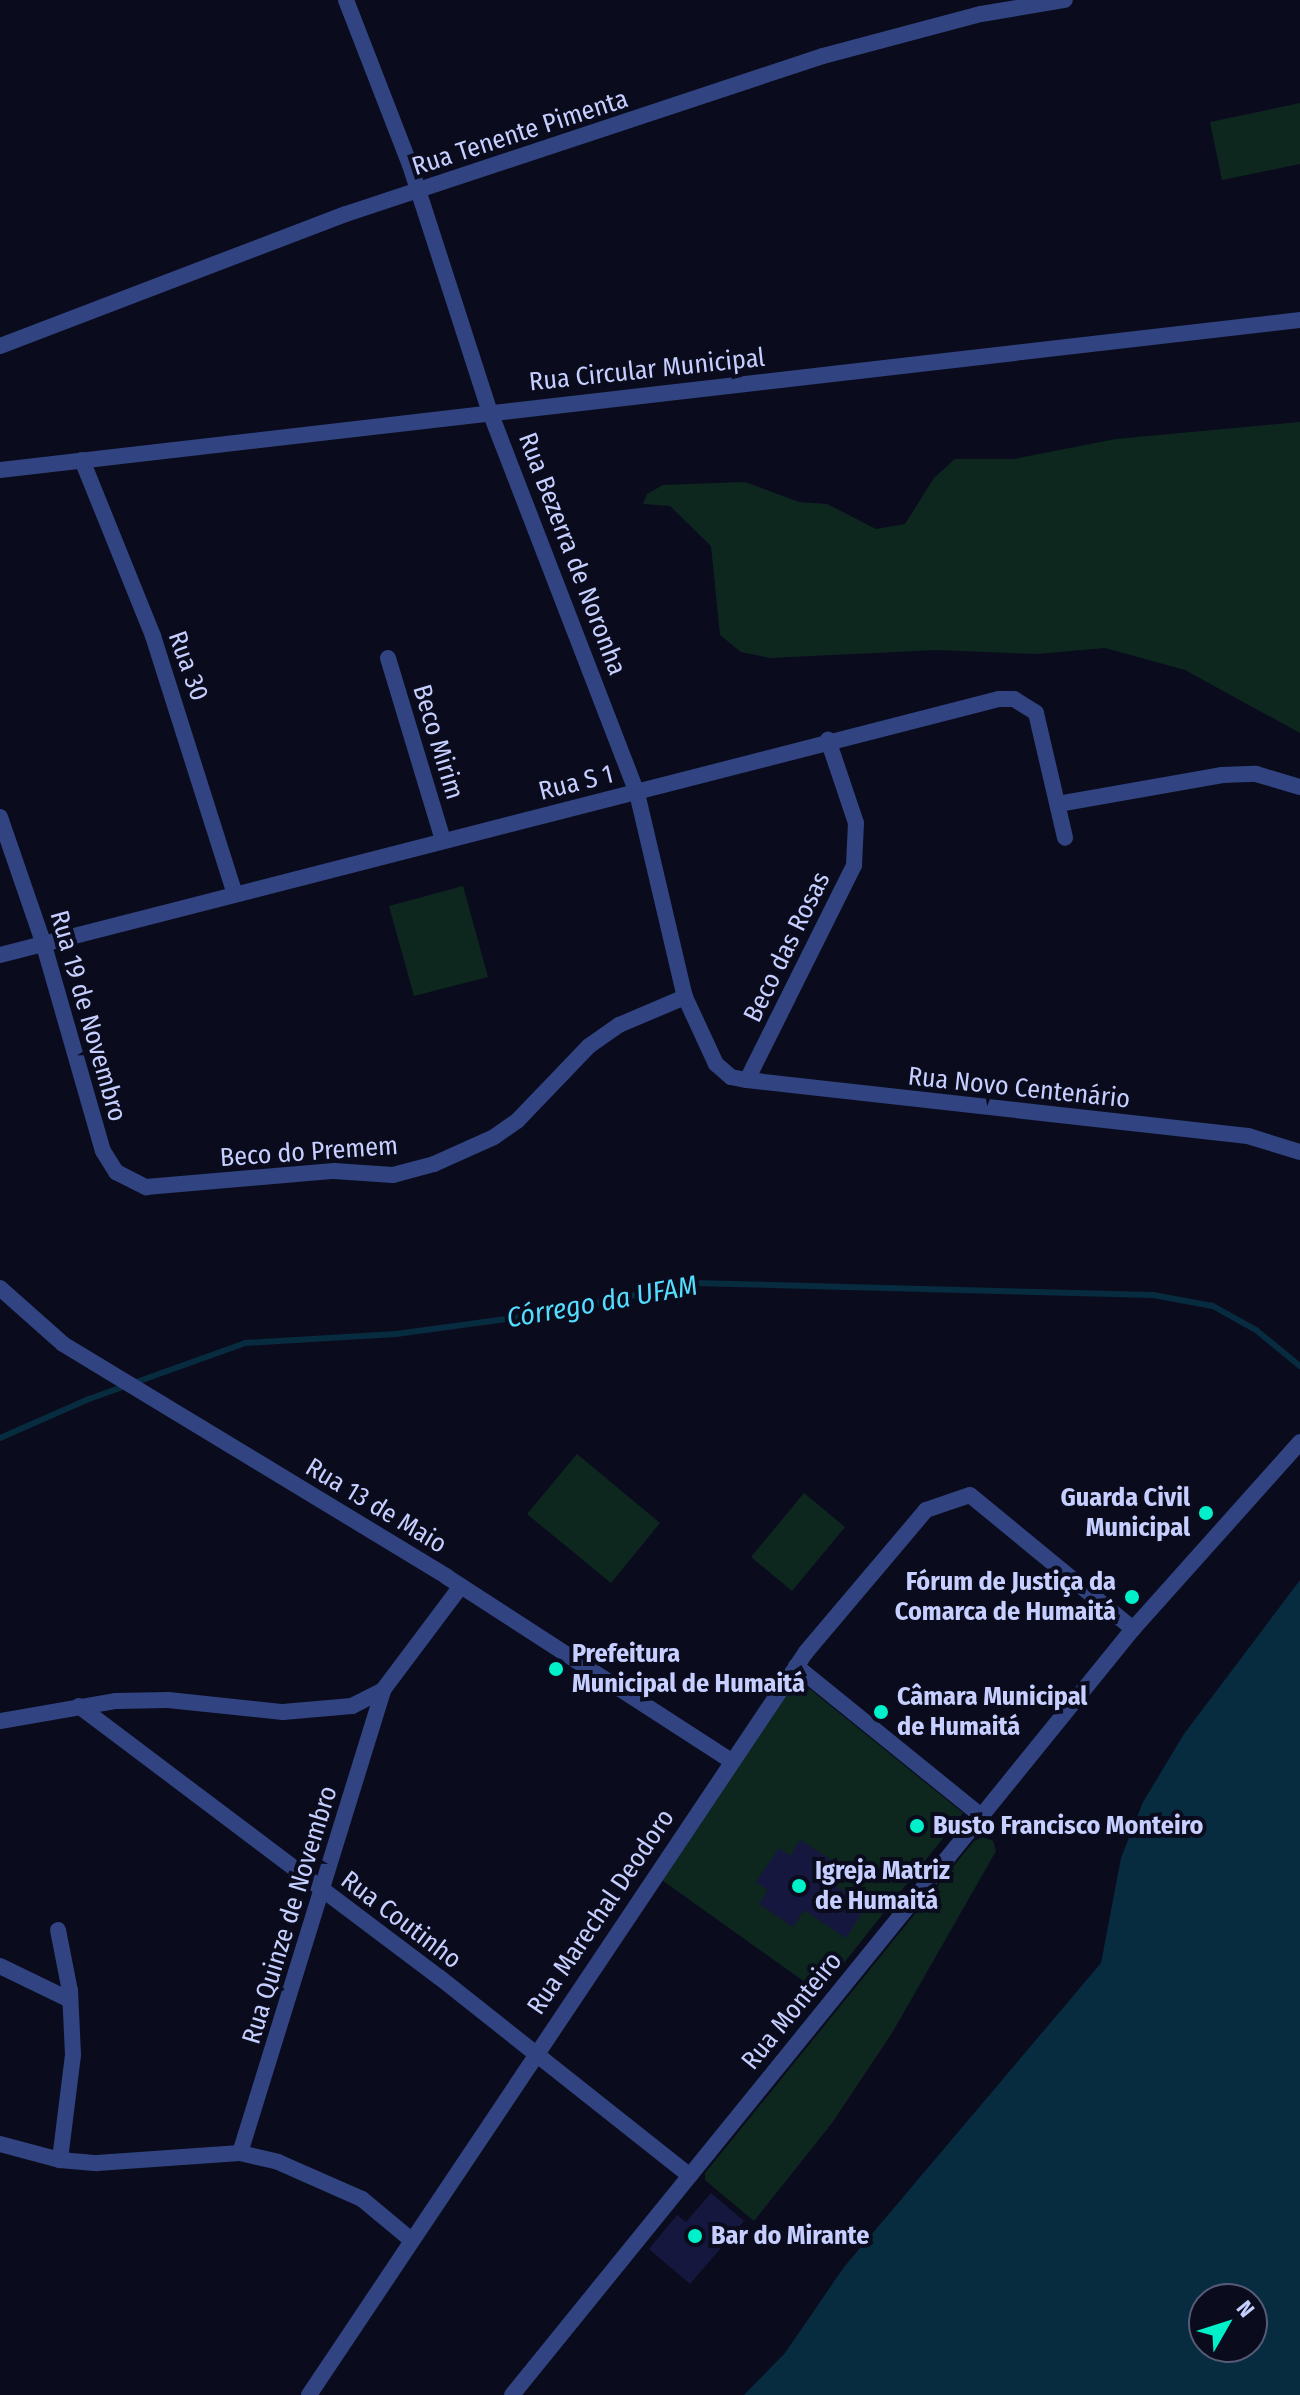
<!DOCTYPE html>
<html>
<head>
<meta charset="utf-8">
<style>
  body { margin:0 }
  #map { position:relative; width:1300px; height:2395px; overflow:hidden; background:#0a0c1d; font-family:"Fira Sans Condensed",sans-serif }
  div>[style] { position:absolute }
  [style*='--x'] { left:calc(var(--x)*1px); top:calc(var(--y)*1px); width:calc(var(--w)*1px); rotate:calc(var(--a)*1deg) }
  .green>* { inset:0; background:#0d271f }
  .water>* { inset:0; background:#072b3f }
  .stream>* { height:6px; margin:-3px; padding:0 3px; transform-origin:3px; border-radius:3px; background:#072b3f }
  .building>* { inset:0; background:#15173f }
  .street>* { height:16px; margin:-8px; padding:0 8px; transform-origin:8px; border-radius:8px; background:#314380 }
  .dots>* { width:22px; height:22px; translate:-50% -50%; box-sizing:border-box; border:4px solid #0a0c1d; border-radius:50% }
  span { translate:-50% -50%; white-space:nowrap; text-align:center; line-height:1.15; -webkit-text-stroke:8px #0a0c1d; paint-order:stroke }
  .street-label { font-size:26px; color:#c6cfff }
  .poi-label { font-size:26px; color:#c6cfff; font-weight:700 }
  .right { translate:-100% -50%; text-align:right }
  .left { translate:0 -50%; text-align:left }
  .water-label { font-size:28px; color:#54ddff; font-style:italic }
  .north { position:absolute; left:1188px; top:2283px; width:80px; height:80px; box-sizing:border-box; background:#0a0c1d; border:2px solid #555a77; border-radius:50%; rotate:51deg; font-size:22px; font-weight:700; line-height:32px; text-align:center; color:#c6cfff }
  .north::after { content:''; display:block; margin:auto; width:28px; height:36px; background:#00f1c9; clip-path:polygon(50% 0,100% 100%,50% 72%,0 100%) }
</style>
</head>
<body>
<div id="map">
  <div class="green">
    <div style="clip-path:polygon(1300px 103px,1300px 164px,1222px 180px,1210px 122px)"></div>
    <div style="clip-path:polygon(1300px 422px,1300px 733px,1185px 670px,1105px 648px,1036px 654px,936px 650px,770px 658px,741px 652px,720px 635px,711px 546px,670px 506px,643px 504px,647px 494px,663px 485px,745px 482px,799px 502px,827px 504px,876px 529px,905px 524px,934px 478px,955px 459px,1014px 459px,1116px 439px)"></div>
    <div style="clip-path:polygon(463px 886px,488px 977px,414px 996px,389px 906px)"></div>
    <div style="clip-path:polygon(577px 1454px,660px 1523px,611px 1583px,527px 1514px)"></div>
    <div style="clip-path:polygon(804px 1493px,845px 1527px,792px 1591px,751px 1557px)"></div>
    <div style="clip-path:polygon(795px 1677px,963px 1813px,820px 1993px,659px 1878px)"></div>
    <div style="clip-path:polygon(983px 1837px,993px 1841px,996px 1851px,892px 2033px,832px 2123px,754px 2221px,705px 2180px,705px 2173px,974px 1841px)"></div>
  </div>
  <div class="water">
    <div style="clip-path:polygon(evenodd,1300px 1580px,1300px 2395px,744px 2395px,785px 2353px,844px 2267px,1101px 1963px,1121px 1858px,1143px 1802px,1184px 1734px,1300px 1580px,1204px 2299px,1252px 2299px,1252px 2347px,1204px 2347px,1204px 2299px)"></div>
  </div>
  <div class="stream">
    <div style="--x:0;--y:1438;--w:97;--a:-23.7"></div>
    <div style="--x:89;--y:1399;--w:166;--a:-19.7"></div>
    <div style="--x:245;--y:1343;--w:151;--a:-3.4"></div>
    <div style="--x:396;--y:1334;--w:148;--a:-7.7"></div>
    <div style="--x:543;--y:1314;--w:154;--a:-11.6"></div>
    <div style="--x:694;--y:1283;--w:459;--a:1.5"></div>
    <div style="--x:1153;--y:1295;--w:61;--a:10.4"></div>
    <div style="--x:1213;--y:1306;--w:49;--a:29.2"></div>
    <div style="--x:1256;--y:1330;--w:57;--a:39.3"></div>
  </div>
  <div class="building">
    <div style="clip-path:polygon(800px 1840px,835px 1862px,824px 1878px,866px 1906px,846px 1938px,804px 1910px,793px 1927px,759px 1904px,768px 1890px,756px 1882px,779px 1848px,790px 1856px)"></div>
    <div style="clip-path:polygon(711px 2193px,744px 2221px,690px 2284px,649px 2249px,677px 2215px,686px 2222px)"></div>
  </div>
  <div class="street">
    <div style="--x:346;--y:0;--w:177;--a:68.8"></div>
    <div style="--x:410;--y:165;--w:260;--a:72.1"></div>
    <div style="--x:490;--y:412;--w:408;--a:68.9"></div>
    <div style="--x:637;--y:793;--w:210;--a:76.8"></div>
    <div style="--x:685;--y:997;--w:74;--a:65.2"></div>
    <div style="--x:716;--y:1064;--w:20;--a:41"></div>
    <div style="--x:731;--y:1077;--w:16;--a:11"></div>
    <div style="--x:747;--y:1080;--w:504;--a:6.38"></div>
    <div style="--x:1248;--y:1136;--w:54;--a:17.1"></div>
    <div style="--x:0;--y:346;--w:370;--a:-20.9"></div>
    <div style="--x:346;--y:214;--w:502;--a:-18.33"></div>
    <div style="--x:823;--y:56;--w:163;--a:-14.9"></div>
    <div style="--x:981;--y:14;--w:85;--a:-9.5"></div>
    <div style="--x:82;--y:460;--w:190;--a:68"></div>
    <div style="--x:153;--y:636;--w:269;--a:72.4"></div>
    <div style="--x:0;--y:470;--w:1309;--a:-6.58"></div>
    <div style="--x:388;--y:658;--w:190;--a:73.2"></div>
    <div style="--x:1058;--y:804;--w:167;--a:-10"></div>
    <div style="--x:1222;--y:775;--w:34;--a:-2"></div>
    <div style="--x:1256;--y:774;--w:46;--a:16.5"></div>
    <div style="--x:0;--y:817;--w:132;--a:71"></div>
    <div style="--x:43;--y:942;--w:217;--a:74"></div>
    <div style="--x:103;--y:1151;--w:25;--a:58"></div>
    <div style="--x:116;--y:1172;--w:34;--a:27"></div>
    <div style="--x:146;--y:1187;--w:189;--a:-4.9"></div>
    <div style="--x:334;--y:1171;--w:59;--a:3.9"></div>
    <div style="--x:393;--y:1175;--w:42;--a:-15"></div>
    <div style="--x:434;--y:1164;--w:66;--a:-24.2"></div>
    <div style="--x:494;--y:1137;--w:28;--a:-35"></div>
    <div style="--x:517;--y:1121;--w:104;--a:-46.2"></div>
    <div style="--x:589;--y:1046;--w:37;--a:-35"></div>
    <div style="--x:619;--y:1025;--w:72;--a:-23"></div>
    <div style="--x:0;--y:955;--w:1031;--a:-14.37"></div>
    <div style="--x:999;--y:699;--w:15;--a:0"></div>
    <div style="--x:1014;--y:699;--w:26;--a:32"></div>
    <div style="--x:1036;--y:713;--w:128;--a:76.9"></div>
    <div style="--x:747;--y:1080;--w:240;--a:-63.5"></div>
    <div style="--x:854;--y:865;--w:42;--a:-87.3"></div>
    <div style="--x:856;--y:823;--w:88;--a:-108.6"></div>
    <div style="--x:0;--y:1288;--w:84;--a:41.6"></div>
    <div style="--x:63;--y:1344;--w:449;--a:31.2"></div>
    <div style="--x:447;--y:1577;--w:338;--a:32.9"></div>
    <div style="--x:796;--y:1666;--w:237;--a:39"></div>
    <div style="--x:79;--y:1706;--w:451;--a:37"></div>
    <div style="--x:439;--y:1977;--w:320;--a:38.4"></div>
    <div style="--x:0;--y:1721;--w:118;--a:-9.8"></div>
    <div style="--x:116;--y:1701;--w:52;--a:-1.1"></div>
    <div style="--x:168;--y:1700;--w:116;--a:6"></div>
    <div style="--x:283;--y:1712;--w:69;--a:-5"></div>
    <div style="--x:352;--y:1706;--w:35;--a:-27"></div>
    <div style="--x:383;--y:1690;--w:130;--a:-53.1"></div>
    <div style="--x:58;--y:1930;--w:62;--a:78.9"></div>
    <div style="--x:70;--y:1991;--w:64;--a:87.3"></div>
    <div style="--x:73;--y:2055;--w:106;--a:97.1"></div>
    <div style="--x:0;--y:1966;--w:78;--a:25.9"></div>
    <div style="--x:0;--y:2144;--w:62;--a:14.9"></div>
    <div style="--x:60;--y:2160;--w:37;--a:5"></div>
    <div style="--x:97;--y:2163;--w:143;--a:-4"></div>
    <div style="--x:240;--y:2153;--w:39;--a:13"></div>
    <div style="--x:278;--y:2162;--w:92;--a:23.8"></div>
    <div style="--x:362;--y:2199;--w:62;--a:39.8"></div>
    <div style="--x:240;--y:2153;--w:485;--a:-72.8"></div>
    <div style="--x:309;--y:2395;--w:894;--a:-56.22"></div>
    <div style="--x:806;--y:1652;--w:186;--a:-49.8"></div>
    <div style="--x:926;--y:1510;--w:46;--a:-18.8"></div>
    <div style="--x:970;--y:1495;--w:211;--a:39.4"></div>
    <div style="--x:512;--y:2395;--w:986;--a:-50.97"></div>
    <div style="--x:1133;--y:1629;--w:251;--a:-48.2"></div>
  </div>
  <div class="dots">
    <div style="left:1206px;top:1513px;background:#00f1c9"></div>
    <div style="left:1132px;top:1597px;background:#00f1c9"></div>
    <div style="left:556px;top:1669px;background:#00f1c9"></div>
    <div style="left:881px;top:1712px;background:#00f1c9"></div>
    <div style="left:917px;top:1826px;background:#00f1c9"></div>
    <div style="left:799px;top:1886px;background:#00f1c9"></div>
    <div style="left:695px;top:2236px;background:#00f1c9"></div>
  </div>
  <div class="street-label">
    <span style="left:520px;top:133px;rotate:-18deg">Rua Tenente Pimenta</span>
    <span style="left:647px;top:370px;rotate:-6deg">Rua Circular Municipal</span>
    <span style="left:572px;top:554px;rotate:69deg">Rua Bezerra de Noronha</span>
    <span style="left:188px;top:666px;rotate:70deg">Rua 30</span>
    <span style="left:438px;top:742px;rotate:73deg">Beco Mirim</span>
    <span style="left:576px;top:783px;rotate:-14deg">Rua S 1</span>
    <span style="left:787px;top:947px;rotate:-64deg">Beco das Rosas</span>
    <span style="left:88px;top:1016px;rotate:74deg">Rua 19 de Novembro</span>
    <span style="left:1019px;top:1088px;rotate:6deg">Rua Novo Centenário</span>
    <span style="left:309px;top:1152px;rotate:-4deg">Beco do Premem</span>
    <span style="left:376px;top:1506px;rotate:31deg">Rua 13 de Maio</span>
    <span style="left:601px;top:1912px;rotate:-56deg">Rua Marechal Deodoro</span>
    <span style="left:290px;top:1915px;rotate:-73deg">Rua Quinze de Novembro</span>
    <span style="left:401px;top:1920px;rotate:37deg">Rua Coutinho</span>
    <span style="left:792px;top:2011px;rotate:-51deg">Rua Monteiro</span>
  </div>
  <div class="poi-label">
    <span class="right" style="left:1190px;top:1513px">Guarda Civil<br>Municipal</span>
    <span class="right" style="left:1116px;top:1597px">Fórum de Justiça da<br>Comarca de Humaitá</span>
    <span class="left" style="left:572px;top:1669px">Prefeitura<br>Municipal de Humaitá</span>
    <span class="left" style="left:897px;top:1712px">Câmara Municipal<br>de Humaitá</span>
    <span class="left" style="left:933px;top:1826px">Busto Francisco Monteiro</span>
    <span class="left" style="left:815px;top:1886px">Igreja Matriz<br>de Humaitá</span>
    <span class="left" style="left:711px;top:2236px">Bar do Mirante</span>
  </div>
  <div class="water-label">
    <span style="left:602px;top:1302px;rotate:-10deg">Córrego da UFAM</span>
  </div>
  <div class="north">N</div>
</div>
</body>
</html>
